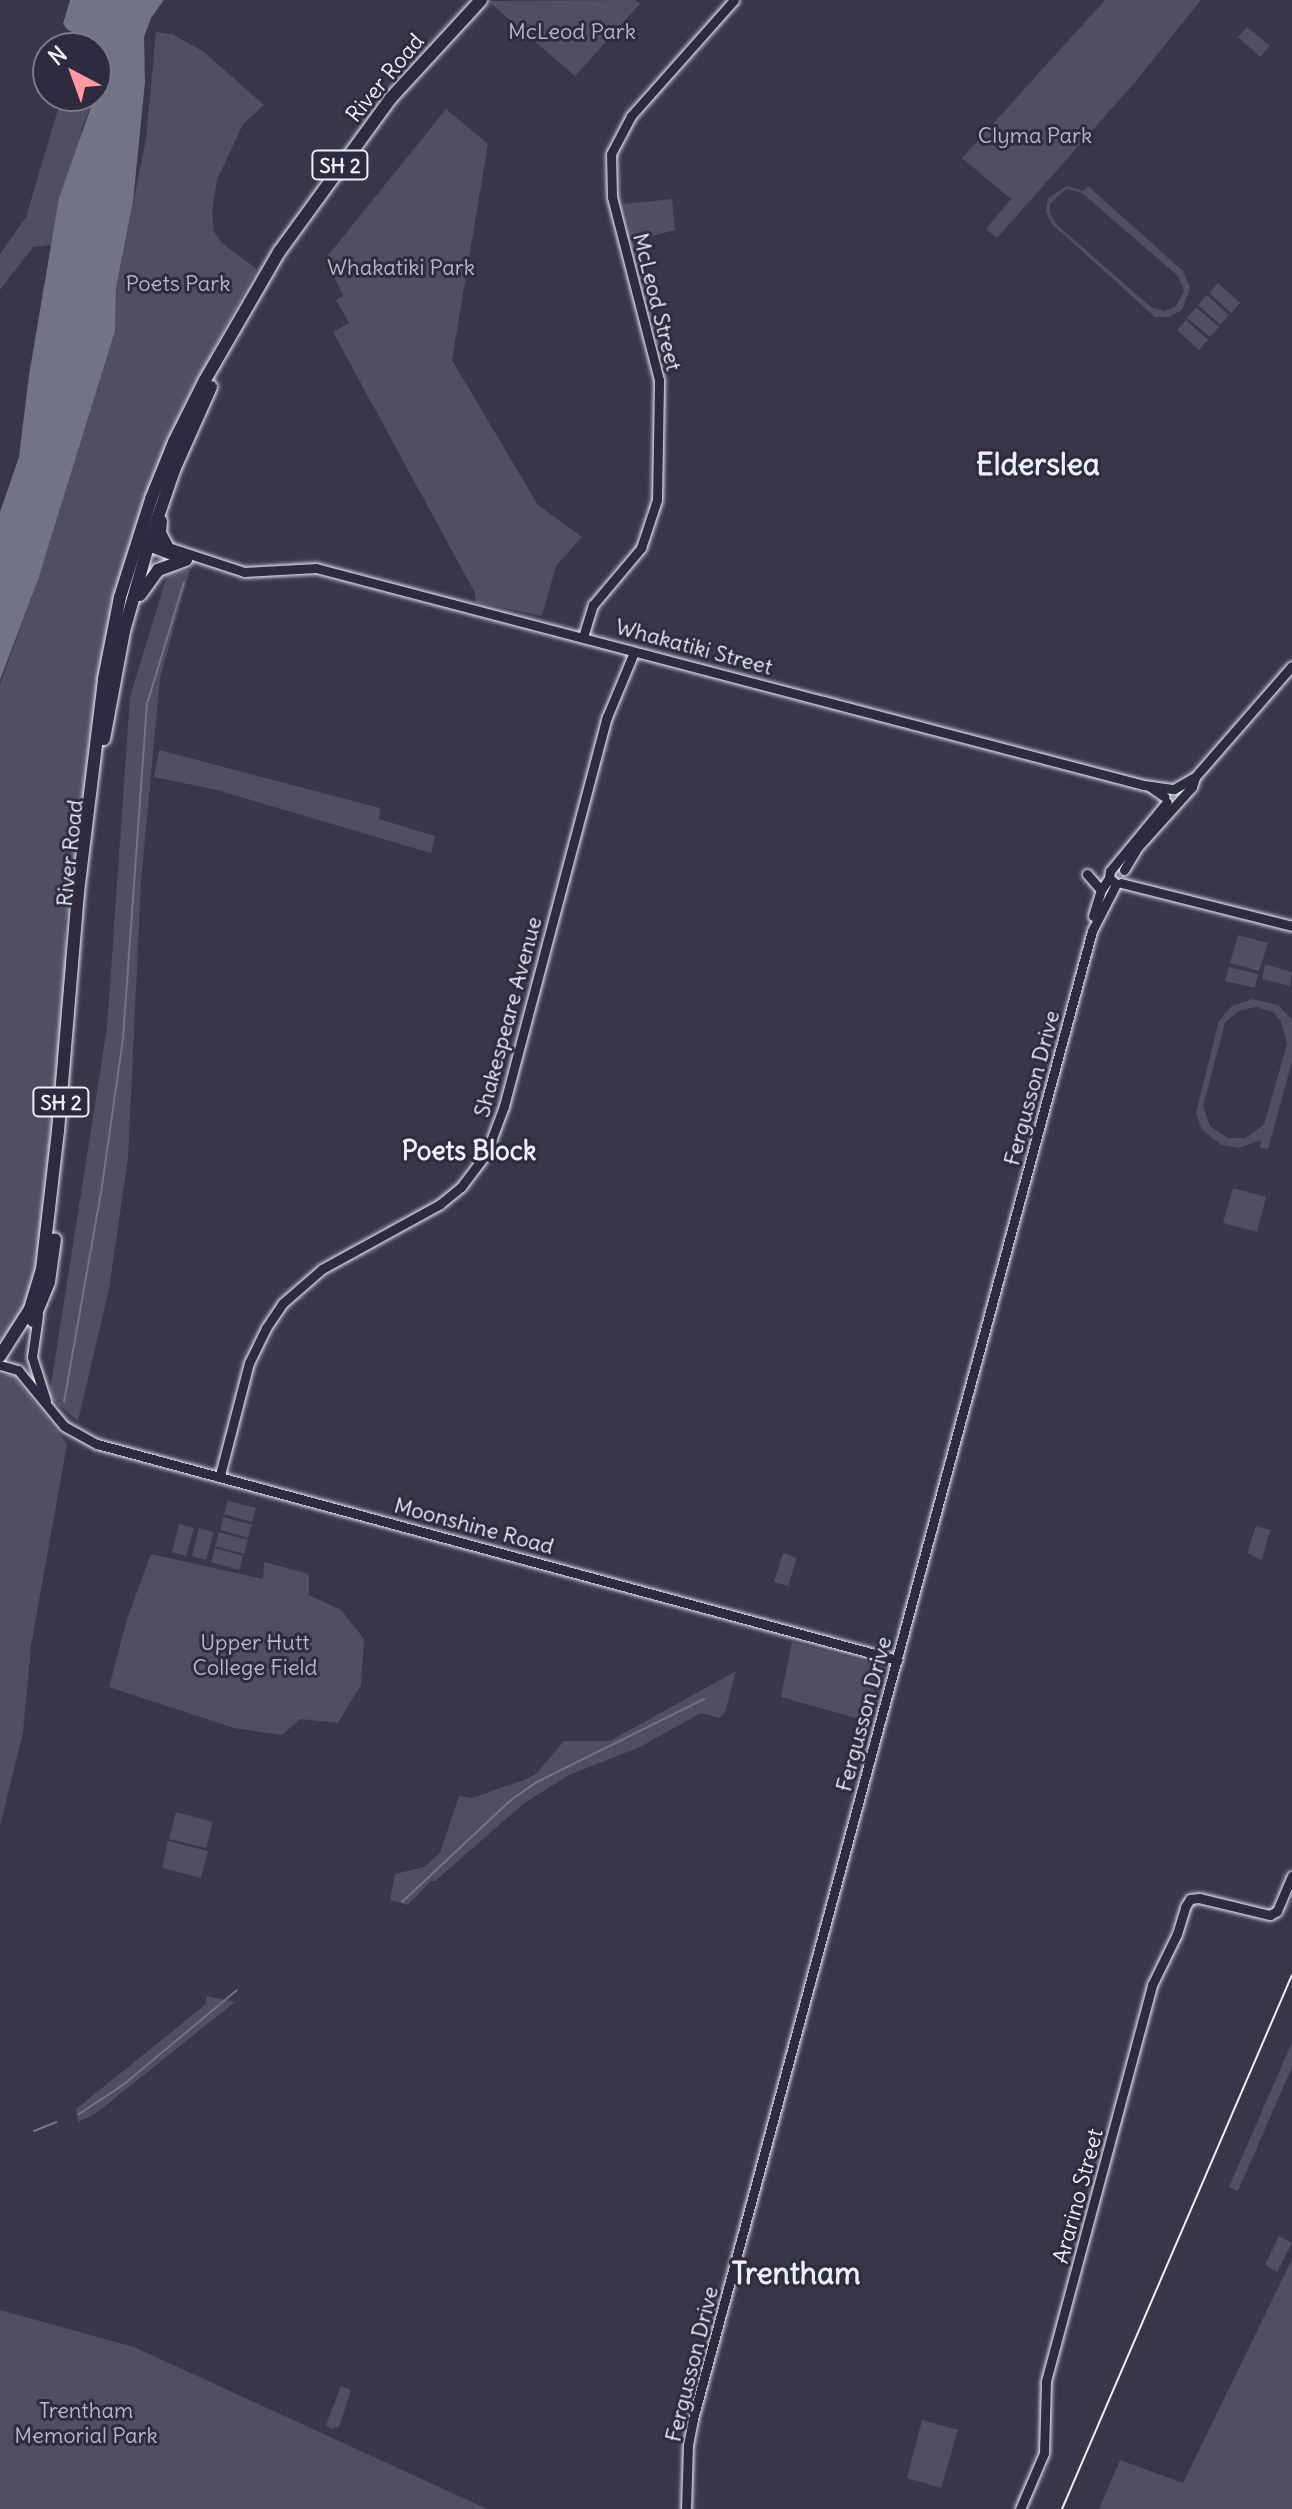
<!DOCTYPE html>
<html>
<head>
<meta charset="utf-8">
<style>
  body { margin:0 }
  #map { position:relative; width:1292px; height:2509px; overflow:hidden; background:#3a3648; font-family:Delius,sans-serif }
  div>[style] { position:absolute }
  [style*='--x'] { left:calc(var(--x)*1px); top:calc(var(--y)*1px); width:calc(var(--w)*1px); rotate:calc(var(--a)*1deg) }
  .green>* { inset:0; background:#504e5f }
  .water>* { inset:0; background:#737482 }
  .stream>* { height:2px; margin:-1px; padding:0 1px; transform-origin:1px; border-radius:1px; background:#737482 }
  .roads { filter:drop-shadow(0 0 2px #e8f1f8) drop-shadow(0 0 2px #e8f1f8) }
  .secondary>* { height:9px; margin:-4.5px; padding:0 4.5px; transform-origin:4.5px; border-radius:4.5px; background:#2f2a3d }
  .highway>* { height:12px; margin:-6px; padding:0 6px; transform-origin:6px; border-radius:6px; background:#2f2a3d }
  .rail>* { height:2px; margin:-1px; padding:0 1px; transform-origin:1px; border-radius:1px; background:#e8f1f8 }
  span { translate:-50% -50%; white-space:nowrap; text-align:center; line-height:1.15; -webkit-text-stroke:6px #2f2a3d; paint-order:stroke }
  .shield-label span { padding:2px 6px; background:#2f2a3d; border:2px solid; border-radius:6px; -webkit-text-stroke-width:0 }
  .shield-label { font-size:20px; color:#e8f1f8; font-weight:700 }
  .park-label { font-size:22px; color:#b3b8c2 }
  .street-label { font-size:22px; color:#e8f1f8 }
  .quarter-label { font-size:26px; color:#e8f1f8; font-weight:700 }
  .district-label { font-size:30px; color:#e8f1f8; font-weight:700 }
  .north { position:absolute; left:32px; top:32px; width:80px; height:80px; box-sizing:border-box; background:#2f2a3d; border:2px solid #797a88; border-radius:50%; rotate:319deg; font-size:22px; font-weight:700; line-height:32px; text-align:center; color:#e8f1f8 }
  .north::after { content:''; display:block; margin:auto; width:28px; height:36px; background:#ff9aa2; clip-path:polygon(50% 0,100% 100%,50% 72%,0 100%) }
</style>
</head>
<body>
<div id="map">
  <div class="green">
    <div style="clip-path:polygon(635px 0,640px 4px,575px 76px,488px 1px)"></div>
    <div style="clip-path:polygon(1105px 0,1201px 0,1136px 81px,997px 238px,986px 229px,1011px 199px,962px 158px)"></div>
    <div style="clip-path:polygon(1247px 27px,1270px 46px,1260px 57px,1238px 37px)"></div>
    <div style="clip-path:polygon(156px 32px,172px 34px,204px 52px,264px 105px,243px 124px,217px 180px,212px 211px,214px 232px,223px 244px,257px 269px,191px 392px,166px 447px,120px 577px,89px 739px,74px 885px,65px 922px,66px 977px,48px 1185px,35px 1282px,26px 1309px,0 1349px,0 684px,38px 580px,115px 331px,116px 288px,146px 139px)"></div>
    <div style="clip-path:polygon(62px 96px,94px 96px,82px 129px,58px 244px,33px 247px,0 290px,0 254px,26px 217px)"></div>
    <div style="clip-path:polygon(446px 109px,488px 144px,452px 360px,538px 505px,582px 537px,556px 566px,542px 616px,476px 602px,475px 593px,333px 332px,349px 323px,336px 300px,343px 296px,326px 258px)"></div>
    <div style="clip-path:polygon(evenodd,1067px 186px,1083px 191px,1088px 186px,1183px 271px,1190px 288px,1182px 310px,1169px 317px,1155px 317px,1051px 223px,1046px 211px,1048px 198px,1067px 186px,1066px 189px,1082px 193px,1178px 276px,1184px 291px,1176px 306px,1164px 311px,1151px 307px,1056px 224px,1050px 213px,1050px 204px,1066px 189px)"></div>
    <div style="clip-path:polygon(672px 199px,675px 230px,633px 241px,624px 204px)"></div>
    <div style="clip-path:polygon(1218px 283px,1240px 303px,1231px 313px,1209px 293px)"></div>
    <div style="clip-path:polygon(1207px 295px,1229px 315px,1220px 325px,1198px 305px)"></div>
    <div style="clip-path:polygon(1196px 307px,1219px 327px,1210px 337px,1187px 318px)"></div>
    <div style="clip-path:polygon(1186px 320px,1208px 340px,1199px 350px,1177px 330px)"></div>
    <div style="clip-path:polygon(190px 570px,160px 678px,141px 882px,128px 1158px,109px 1289px,78px 1421px,49px 1397px,107px 1028px,130px 697px,168px 572px)"></div>
    <div style="clip-path:polygon(159px 750px,380px 808px,379px 819px,435px 836px,432px 849px,431px 853px,217px 790px,154px 777px)"></div>
    <div style="clip-path:polygon(1238px 935px,1268px 943px,1259px 971px,1230px 963px)"></div>
    <div style="clip-path:polygon(1265px 964px,1292px 972px,1290px 986px,1262px 979px)"></div>
    <div style="clip-path:polygon(1229px 967px,1258px 974px,1255px 988px,1225px 981px)"></div>
    <div style="clip-path:polygon(evenodd,1252px 999px,1278px 1005px,1292px 1020px,1292px 1062px,1268px 1149px,1260px 1148px,1261px 1140px,1239px 1148px,1221px 1145px,1202px 1130px,1196px 1113px,1219px 1021px,1232px 1006px,1252px 999px,1256px 1007px,1273px 1012px,1281px 1021px,1287px 1044px,1264px 1125px,1245px 1138px,1228px 1138px,1210px 1126px,1203px 1106px,1225px 1023px,1238px 1011px,1256px 1007px)"></div>
    <div style="clip-path:polygon(1233px 1188px,1266px 1197px,1257px 1232px,1223px 1223px)"></div>
    <div style="clip-path:polygon(12px 1374px,67px 1444px,31px 1646px,23px 1733px,0 1826px,0 1375px)"></div>
    <div style="clip-path:polygon(228px 1501px,256px 1508px,252px 1522px,224px 1514px)"></div>
    <div style="clip-path:polygon(223px 1517px,252px 1525px,248px 1538px,220px 1530px)"></div>
    <div style="clip-path:polygon(179px 1524px,194px 1528px,186px 1556px,172px 1552px)"></div>
    <div style="clip-path:polygon(1256px 1526px,1270px 1530px,1262px 1560px,1247px 1553px)"></div>
    <div style="clip-path:polygon(199px 1528px,214px 1532px,206px 1560px,192px 1556px)"></div>
    <div style="clip-path:polygon(219px 1532px,248px 1540px,244px 1554px,215px 1546px)"></div>
    <div style="clip-path:polygon(215px 1548px,243px 1556px,239px 1570px,211px 1562px)"></div>
    <div style="clip-path:polygon(783px 1553px,797px 1558px,788px 1586px,774px 1582px)"></div>
    <div style="clip-path:polygon(151px 1554px,263px 1579px,264px 1562px,309px 1574px,309px 1595px,341px 1610px,364px 1639px,361px 1685px,338px 1723px,300px 1719px,282px 1735px,234px 1728px,109px 1687px,127px 1619px)"></div>
    <div style="clip-path:polygon(792px 1642px,886px 1667px,879px 1692px,874px 1690px,873px 1694px,877px 1696px,870px 1722px,781px 1697px)"></div>
    <div style="clip-path:polygon(736px 1671px,725px 1712px,720px 1718px,701px 1713px,640px 1747px,569px 1775px,523px 1804px,435px 1881px,431px 1881px,408px 1905px,390px 1900px,395px 1874px,424px 1867px,440px 1853px,459px 1796px,472px 1798px,524px 1780px,536px 1774px,564px 1741px,610px 1741px)"></div>
    <div style="clip-path:polygon(176px 1812px,213px 1822px,206px 1848px,169px 1839px)"></div>
    <div style="clip-path:polygon(168px 1841px,208px 1851px,201px 1878px,162px 1868px)"></div>
    <div style="clip-path:polygon(207px 1996px,235px 2002px,95px 2114px,78px 2122px,76px 2109px,205px 2005px)"></div>
    <div style="clip-path:polygon(1292px 2042px,1292px 2067px,1238px 2191px,1229px 2187px)"></div>
    <div style="clip-path:polygon(1279px 2236px,1292px 2243px,1277px 2272px,1265px 2265px)"></div>
    <div style="clip-path:polygon(1292px 2259px,1292px 2509px,1099px 2509px,1120px 2460px,1183px 2483px)"></div>
    <div style="clip-path:polygon(0 2310px,134px 2347px,487px 2509px,0 2509px)"></div>
    <div style="clip-path:polygon(341px 2386px,351px 2390px,339px 2427px,331px 2429px,326px 2425px)"></div>
    <div style="clip-path:polygon(922px 2420px,958px 2430px,941px 2488px,907px 2478px)"></div>
  </div>
  <div class="water">
    <div style="clip-path:polygon(70px 0,164px 0,151px 18px,144px 37px,145px 82px,133px 202px,116px 288px,115px 331px,38px 580px,0 680px,0 512px,19px 457px,29px 375px,59px 198px,98px 87px,99px 48px,95px 42px,68px 30px,63px 24px)"></div>
  </div>
  <div class="stream">
    <div style="--x:64;--y:1402;--w:212;--a:-80"></div>
    <div style="--x:101;--y:1193;--w:157;--a:-81.9"></div>
    <div style="--x:123;--y:1038;--w:335;--a:-85.9"></div>
    <div style="--x:147;--y:704;--w:127;--a:-73.1"></div>
    <div style="--x:402;--y:1902;--w:149;--a:-43.1"></div>
    <div style="--x:511;--y:1800;--w:29;--a:-35"></div>
    <div style="--x:535;--y:1783;--w:189;--a:-26.4"></div>
    <div style="--x:79;--y:2114;--w:53;--a:-33.4"></div>
    <div style="--x:123;--y:2085;--w:148;--a:-39.8"></div>
    <div style="--x:34;--y:2131;--w:24;--a:-22"></div>
  </div>
  <div class="roads">
    <div class="secondary">
      <div style="--x:148;--y:546;--w:9;--a:-21"></div>
      <div style="--x:156;--y:543;--w:93;--a:18.2"></div>
      <div style="--x:244;--y:572;--w:72;--a:-3.2"></div>
      <div style="--x:316;--y:568;--w:856;--a:14.69"></div>
      <div style="--x:1144;--y:785;--w:30;--a:8"></div>
      <div style="--x:148;--y:546;--w:39;--a:21"></div>
      <div style="--x:583;--y:637;--w:34;--a:-73"></div>
      <div style="--x:593;--y:605;--w:75;--a:-49.9"></div>
      <div style="--x:641;--y:548;--w:51;--a:-71.6"></div>
      <div style="--x:657;--y:500;--w:120;--a:-89"></div>
      <div style="--x:659;--y:380;--w:189;--a:-104.4"></div>
      <div style="--x:612;--y:197;--w:43;--a:-91.3"></div>
      <div style="--x:611;--y:154;--w:43;--a:-62.2"></div>
      <div style="--x:631;--y:116;--w:155;--a:-48.4"></div>
      <div style="--x:1149;--y:786;--w:19;--a:35"></div>
      <div style="--x:1174;--y:789;--w:24;--a:-30"></div>
      <div style="--x:1195;--y:777;--w:147;--a:-48.9"></div>
      <div style="--x:1124;--y:870;--w:26;--a:-59"></div>
      <div style="--x:1137;--y:848;--w:82;--a:-48"></div>
      <div style="--x:1192;--y:787;--w:10;--a:-73"></div>
      <div style="--x:1087;--y:874;--w:21;--a:49"></div>
      <div style="--x:1121;--y:883;--w:176;--a:14.1"></div>
      <div style="--x:1116;--y:884;--w:9;--a:-139"></div>
      <div style="--x:1109;--y:878;--w:7;--a:-82"></div>
      <div style="--x:1110;--y:871;--w:89;--a:-50.4"></div>
      <div style="--x:1093;--y:916;--w:27;--a:-73"></div>
      <div style="--x:1101;--y:890;--w:14;--a:-56"></div>
      <div style="--x:38;--y:1315;--w:42;--a:98.1"></div>
      <div style="--x:32;--y:1357;--w:46;--a:72.3"></div>
      <div style="--x:0;--y:1365;--w:19;--a:16"></div>
      <div style="--x:18;--y:1370;--w:72;--a:50.6"></div>
      <div style="--x:64;--y:1426;--w:38;--a:29"></div>
      <div style="--x:97;--y:1444;--w:829;--a:15.11"></div>
      <div style="--x:220;--y:1475;--w:116;--a:-75.5"></div>
      <div style="--x:249;--y:1363;--w:39;--a:-64"></div>
      <div style="--x:266;--y:1328;--w:30;--a:-56"></div>
      <div style="--x:283;--y:1303;--w:52;--a:-41.1"></div>
      <div style="--x:322;--y:1269;--w:135;--a:-28.8"></div>
      <div style="--x:440;--y:1204;--w:27;--a:-39"></div>
      <div style="--x:461;--y:1187;--w:41;--a:-52.9"></div>
      <div style="--x:486;--y:1154;--w:51;--a:-69.4"></div>
      <div style="--x:504;--y:1106;--w:402;--a:-75.2"></div>
      <div style="--x:607;--y:717;--w:70;--a:-67.4"></div>
      <div style="--x:686;--y:2509;--w:64;--a:-88.2"></div>
      <div style="--x:688;--y:2445;--w:26;--a:-79"></div>
      <div style="--x:693;--y:2419;--w:1541;--a:-74.99"></div>
      <div style="--x:1092;--y:931;--w:53;--a:-62.9"></div>
      <div style="--x:1020;--y:2509;--w:61;--a:-66.8"></div>
      <div style="--x:1044;--y:2453;--w:72;--a:-88.4"></div>
      <div style="--x:1046;--y:2381;--w:410;--a:-75"></div>
      <div style="--x:1152;--y:1985;--w:57;--a:-63.9"></div>
      <div style="--x:1177;--y:1934;--w:28;--a:-73"></div>
      <div style="--x:1185;--y:1907;--w:9;--a:-58"></div>
      <div style="--x:1190;--y:1899;--w:9;--a:-6"></div>
      <div style="--x:1199;--y:1898;--w:73;--a:13.5"></div>
      <div style="--x:1270;--y:1915;--w:8;--a:-30"></div>
      <div style="--x:1277;--y:1911;--w:38;--a:-67"></div>
    </div>
    <div class="highway">
      <div style="--x:161;--y:521;--w:12;--a:95"></div>
      <div style="--x:160;--y:533;--w:15;--a:62"></div>
      <div style="--x:140;--y:595;--w:31;--a:-54"></div>
      <div style="--x:158;--y:570;--w:30;--a:-20"></div>
      <div style="--x:104;--y:739;--w:110;--a:-79.5"></div>
      <div style="--x:124;--y:631;--w:88;--a:-74.2"></div>
      <div style="--x:148;--y:546;--w:80;--a:-71.1"></div>
      <div style="--x:174;--y:470;--w:91;--a:-66"></div>
      <div style="--x:33;--y:1321;--w:42;--a:-67.7"></div>
      <div style="--x:49;--y:1282;--w:43;--a:-82.1"></div>
      <div style="--x:0;--y:1356;--w:56;--a:-57.4"></div>
      <div style="--x:30;--y:1309;--w:42;--a:-73.3"></div>
      <div style="--x:42;--y:1269;--w:139;--a:-83.4"></div>
      <div style="--x:58;--y:1131;--w:240;--a:-85.2"></div>
      <div style="--x:78;--y:892;--w:215;--a:-83"></div>
      <div style="--x:104;--y:679;--w:84;--a:-79"></div>
      <div style="--x:120;--y:597;--w:103;--a:-72.4"></div>
      <div style="--x:151;--y:499;--w:61;--a:-68"></div>
      <div style="--x:174;--y:442;--w:69;--a:-63.4"></div>
      <div style="--x:205;--y:380;--w:148;--a:-60"></div>
      <div style="--x:279;--y:252;--w:190;--a:-54"></div>
      <div style="--x:391;--y:98;--w:133;--a:-47.4"></div>
    </div>
  </div>
  <div class="rail">
    <div style="--x:1062;--y:2509;--w:581;--a:-66.7"></div>
  </div>
  <div class="shield-label">
    <span style="left:340px;top:165px">SH 2</span>
    <span style="left:61px;top:1102px">SH 2</span>
  </div>
  <div class="park-label">
    <span style="left:572px;top:32px">McLeod Park</span>
    <span style="left:1035px;top:136px">Clyma Park</span>
    <span style="left:401px;top:268px">Whakatiki Park</span>
    <span style="left:178px;top:284px">Poets Park</span>
    <span style="left:255px;top:1655px">Upper Hutt<br>College Field</span>
    <span style="left:86px;top:2423px">Trentham<br>Memorial Park</span>
  </div>
  <div class="street-label">
    <span style="left:385px;top:78px;rotate:-50deg">River Road</span>
    <span style="left:657px;top:302px;rotate:76deg">McLeod Street</span>
    <span style="left:694px;top:647px;rotate:15deg">Whakatiki Street</span>
    <span style="left:70px;top:853px;rotate:-84deg">River Road</span>
    <span style="left:508px;top:1017px;rotate:-75deg">Shakespeare Avenue</span>
    <span style="left:1032px;top:1088px;rotate:-75deg">Fergusson Drive</span>
    <span style="left:474px;top:1526px;rotate:15deg">Moonshine Road</span>
    <span style="left:864px;top:1714px;rotate:-75deg">Fergusson Drive</span>
    <span style="left:1078px;top:2196px;rotate:-75deg">Ararino Street</span>
    <span style="left:692px;top:2364px;rotate:-76deg">Fergusson Drive</span>
  </div>
  <div class="quarter-label">
    <span style="left:469px;top:1151px">Poets Block</span>
  </div>
  <div class="district-label">
    <span style="left:1038px;top:464px">Elderslea</span>
    <span style="left:796px;top:2273px">Trentham</span>
  </div>
  <div class="north">N</div>
</div>
</body>
</html>
